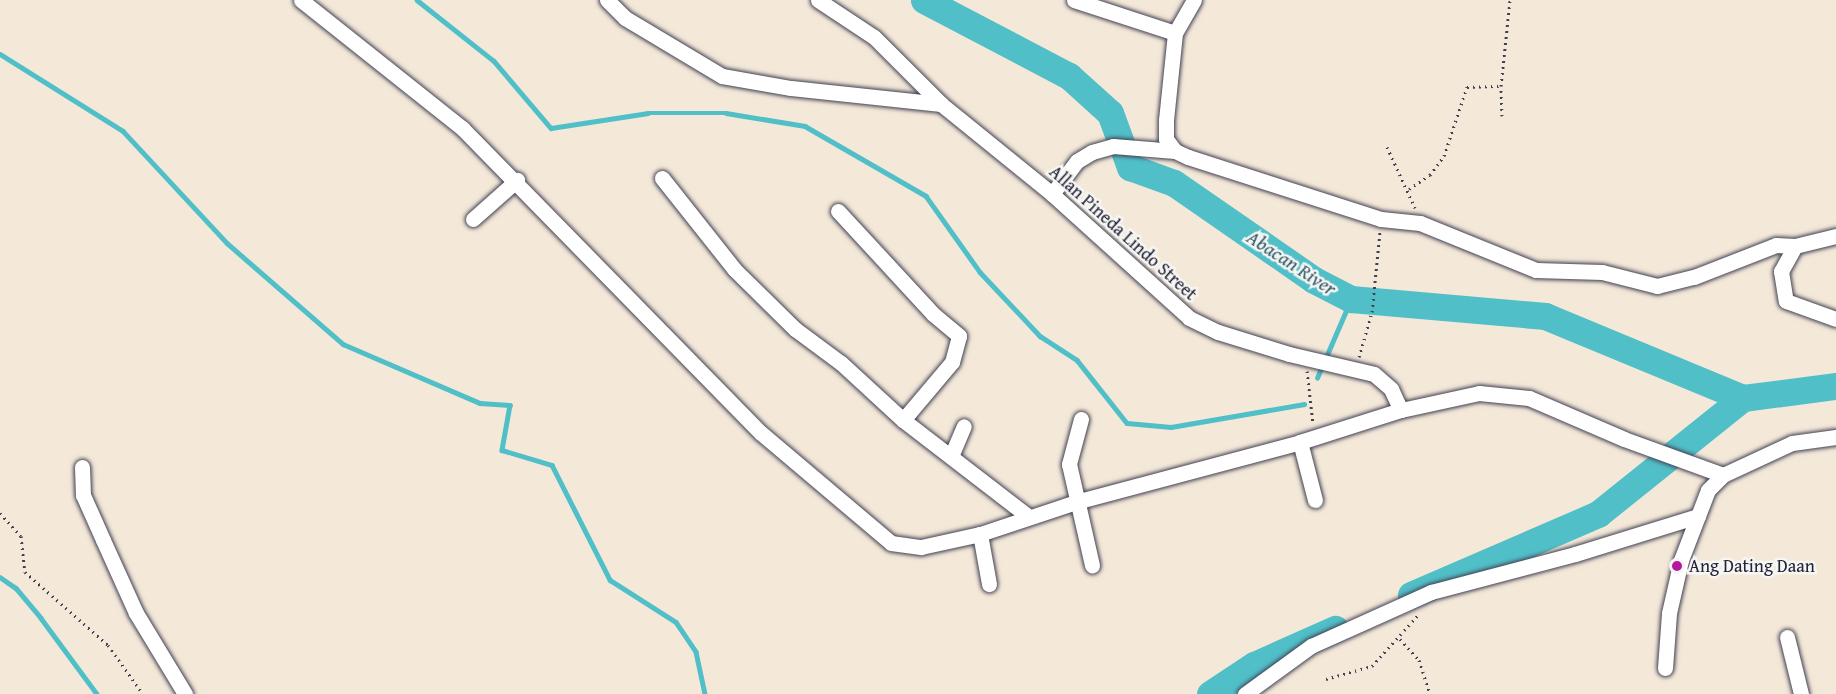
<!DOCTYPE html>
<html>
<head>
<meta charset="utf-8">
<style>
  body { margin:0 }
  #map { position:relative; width:1836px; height:694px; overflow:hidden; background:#f4e9d9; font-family:"Gentium Book Plus",serif }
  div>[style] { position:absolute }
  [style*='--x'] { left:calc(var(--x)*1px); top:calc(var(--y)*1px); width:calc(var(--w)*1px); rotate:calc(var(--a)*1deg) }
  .stream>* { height:4.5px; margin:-2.25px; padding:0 2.25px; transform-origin:2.25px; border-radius:2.25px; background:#51bfc8 }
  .river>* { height:27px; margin:-13.5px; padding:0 13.5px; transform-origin:13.5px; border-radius:13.5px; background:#51bfc8 }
  .path>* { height:3px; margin-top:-1.5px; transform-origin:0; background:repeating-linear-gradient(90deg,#424053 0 1.5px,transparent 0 6px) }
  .roads { filter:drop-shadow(0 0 2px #424053) drop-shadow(0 0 2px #424053) }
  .minor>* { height:15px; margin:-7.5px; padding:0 7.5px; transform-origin:7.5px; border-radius:7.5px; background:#fff }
  .dots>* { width:16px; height:16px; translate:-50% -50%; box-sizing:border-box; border:3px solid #f6f6f2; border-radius:50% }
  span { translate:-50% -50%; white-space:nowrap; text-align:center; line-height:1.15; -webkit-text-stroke:5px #f6f6f2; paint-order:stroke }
  .street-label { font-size:18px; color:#22223b }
  .poi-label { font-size:18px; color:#22223b }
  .left { translate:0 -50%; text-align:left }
  .water-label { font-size:20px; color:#32596c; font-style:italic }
</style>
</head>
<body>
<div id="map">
  <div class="stream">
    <div style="--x:417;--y:0;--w:98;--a:38.4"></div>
    <div style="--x:494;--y:61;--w:88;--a:49.6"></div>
    <div style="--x:551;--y:128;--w:98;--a:-8.8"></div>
    <div style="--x:648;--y:113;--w:78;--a:0"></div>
    <div style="--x:726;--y:113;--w:80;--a:9.3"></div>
    <div style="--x:805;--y:126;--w:140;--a:30"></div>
    <div style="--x:926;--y:196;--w:93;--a:54.6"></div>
    <div style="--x:980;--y:272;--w:88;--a:46.8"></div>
    <div style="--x:1040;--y:336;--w:44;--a:33"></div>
    <div style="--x:1077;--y:360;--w:80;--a:51.6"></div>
    <div style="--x:1127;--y:423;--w:44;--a:5.2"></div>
    <div style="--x:1171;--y:427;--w:135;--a:-9.8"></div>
    <div style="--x:0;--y:54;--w:145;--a:32"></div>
    <div style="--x:123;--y:131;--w:153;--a:47.1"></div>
    <div style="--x:227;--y:243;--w:154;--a:41"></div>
    <div style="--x:343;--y:344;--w:149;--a:23.3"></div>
    <div style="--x:480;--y:403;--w:30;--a:4"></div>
    <div style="--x:510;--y:405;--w:46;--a:100.1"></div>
    <div style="--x:502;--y:450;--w:52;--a:16.7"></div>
    <div style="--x:552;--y:465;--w:129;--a:63.2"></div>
    <div style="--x:610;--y:580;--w:78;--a:32.5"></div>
    <div style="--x:676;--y:622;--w:36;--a:56"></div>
    <div style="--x:696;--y:652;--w:43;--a:77.9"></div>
    <div style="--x:1317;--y:378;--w:86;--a:-66.7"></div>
    <div style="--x:0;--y:577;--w:19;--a:35"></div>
    <div style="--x:16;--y:588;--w:39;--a:50"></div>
    <div style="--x:41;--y:618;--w:94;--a:53.6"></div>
  </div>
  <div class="river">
    <div style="--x:924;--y:0;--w:164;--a:27.7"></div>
    <div style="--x:1069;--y:76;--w:55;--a:42.1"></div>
    <div style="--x:1110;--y:113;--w:58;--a:69.7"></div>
    <div style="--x:1130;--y:167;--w:47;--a:20"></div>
    <div style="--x:1174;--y:183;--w:170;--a:34.7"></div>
    <div style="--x:1314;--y:280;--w:42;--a:27.2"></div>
    <div style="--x:1351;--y:299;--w:195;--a:5"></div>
    <div style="--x:1545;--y:316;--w:214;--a:22.5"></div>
    <div style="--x:1743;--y:398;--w:94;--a:-7.4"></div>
    <div style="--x:1411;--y:595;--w:204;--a:-23.4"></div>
    <div style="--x:1598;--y:514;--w:186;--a:-38.7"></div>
    <div style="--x:1210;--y:694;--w:53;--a:-33.4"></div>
    <div style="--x:1254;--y:665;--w:89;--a:-24"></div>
  </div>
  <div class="path">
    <div style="--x:1502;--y:116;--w:30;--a:-92"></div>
    <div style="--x:1501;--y:86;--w:86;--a:-84"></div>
    <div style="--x:1387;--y:147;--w:67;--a:65.3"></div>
    <div style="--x:1409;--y:189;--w:25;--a:-34"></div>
    <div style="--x:1430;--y:175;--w:24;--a:-54"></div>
    <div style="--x:1444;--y:156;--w:73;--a:-71.6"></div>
    <div style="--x:1467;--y:87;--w:34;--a:-2"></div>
    <div style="--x:1359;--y:357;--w:47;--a:-73.9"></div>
    <div style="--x:1372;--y:312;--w:80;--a:-84.3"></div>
    <div style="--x:1307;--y:371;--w:53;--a:83.5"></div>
    <div style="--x:0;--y:513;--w:31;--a:48"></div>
    <div style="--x:21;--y:536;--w:36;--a:84"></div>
    <div style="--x:25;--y:572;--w:111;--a:41.3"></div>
    <div style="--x:108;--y:645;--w:60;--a:54.5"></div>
    <div style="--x:1400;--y:639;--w:28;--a:48"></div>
    <div style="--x:1419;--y:660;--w:36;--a:72"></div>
    <div style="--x:1326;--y:679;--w:48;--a:-15.8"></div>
    <div style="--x:1372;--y:666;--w:70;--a:-47.9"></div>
  </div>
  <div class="roads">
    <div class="minor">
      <div style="--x:301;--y:0;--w:206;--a:38.5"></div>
      <div style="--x:462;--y:128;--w:427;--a:45.6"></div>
      <div style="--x:761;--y:433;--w:170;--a:40.2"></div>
      <div style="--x:891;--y:543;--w:30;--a:8"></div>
      <div style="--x:921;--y:547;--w:60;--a:-12.4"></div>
      <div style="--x:980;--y:534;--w:104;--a:-18.4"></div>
      <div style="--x:1079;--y:501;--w:229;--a:-14.9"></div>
      <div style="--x:1300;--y:442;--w:106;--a:-17.6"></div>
      <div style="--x:1401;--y:410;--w:80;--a:-12.3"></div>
      <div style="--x:1479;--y:393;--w:50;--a:5.7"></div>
      <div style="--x:1529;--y:398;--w:103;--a:23.3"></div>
      <div style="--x:1624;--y:439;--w:105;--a:20"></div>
      <div style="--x:1723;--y:475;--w:76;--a:-24.9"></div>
      <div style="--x:1792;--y:443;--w:44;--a:-7.8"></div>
      <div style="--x:607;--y:0;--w:25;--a:45"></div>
      <div style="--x:625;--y:18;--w:113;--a:30.9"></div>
      <div style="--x:722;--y:76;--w:70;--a:9.9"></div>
      <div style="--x:791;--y:88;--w:151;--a:6.1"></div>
      <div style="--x:818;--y:0;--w:67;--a:33.5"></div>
      <div style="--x:874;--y:37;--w:95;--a:45"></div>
      <div style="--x:941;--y:104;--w:143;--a:39"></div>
      <div style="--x:1052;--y:194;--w:185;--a:42.1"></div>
      <div style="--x:1189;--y:318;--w:32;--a:26"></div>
      <div style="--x:1218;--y:332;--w:74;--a:17.2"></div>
      <div style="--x:1289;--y:354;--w:87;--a:13.2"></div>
      <div style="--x:1374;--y:374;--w:23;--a:41"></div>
      <div style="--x:1391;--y:389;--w:23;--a:65"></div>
      <div style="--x:1074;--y:0;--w:106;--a:18.1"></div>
      <div style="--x:1194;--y:0;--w:38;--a:120"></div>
      <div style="--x:1175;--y:33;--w:87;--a:95.9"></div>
      <div style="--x:1166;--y:120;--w:19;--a:90"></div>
      <div style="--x:1166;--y:139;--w:15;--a:53"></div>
      <div style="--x:1175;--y:151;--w:14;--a:25"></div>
      <div style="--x:1188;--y:157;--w:203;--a:17.8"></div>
      <div style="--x:1381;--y:219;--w:39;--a:6"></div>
      <div style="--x:1420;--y:223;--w:125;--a:22.1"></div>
      <div style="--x:1536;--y:270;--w:66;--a:1.7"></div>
      <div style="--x:1602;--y:272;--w:57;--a:14.3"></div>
      <div style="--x:1657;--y:286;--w:38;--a:-14"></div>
      <div style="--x:1694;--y:277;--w:88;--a:-21.3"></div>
      <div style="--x:1776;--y:245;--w:19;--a:3"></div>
      <div style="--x:1795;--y:246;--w:42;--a:-13.7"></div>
      <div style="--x:662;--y:178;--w:116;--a:51.6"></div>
      <div style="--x:734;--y:269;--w:86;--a:44.5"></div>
      <div style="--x:795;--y:329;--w:57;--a:36.5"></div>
      <div style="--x:841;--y:363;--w:84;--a:42.6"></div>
      <div style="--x:903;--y:420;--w:159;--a:37.6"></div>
      <div style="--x:1052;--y:194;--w:41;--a:-52.9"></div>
      <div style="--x:1077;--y:161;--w:17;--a:-31"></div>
      <div style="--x:1092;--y:152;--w:22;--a:-16"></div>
      <div style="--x:1113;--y:146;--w:62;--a:4.6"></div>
      <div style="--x:838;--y:211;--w:140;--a:47.3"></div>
      <div style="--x:933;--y:314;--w:34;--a:40"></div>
      <div style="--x:959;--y:336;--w:27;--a:105"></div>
      <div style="--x:952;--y:362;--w:76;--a:130.2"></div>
      <div style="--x:473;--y:219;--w:59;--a:-41.6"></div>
      <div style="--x:1795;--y:246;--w:29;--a:119"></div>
      <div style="--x:1781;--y:271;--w:30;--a:81"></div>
      <div style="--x:1786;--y:301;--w:53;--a:19.8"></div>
      <div style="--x:1081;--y:419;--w:47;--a:104.9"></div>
      <div style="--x:1069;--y:464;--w:104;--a:77.2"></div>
      <div style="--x:1300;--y:442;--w:60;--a:75.5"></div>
      <div style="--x:952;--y:454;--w:30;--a:-67"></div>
      <div style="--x:82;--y:467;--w:28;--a:88"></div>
      <div style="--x:83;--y:495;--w:49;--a:66"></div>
      <div style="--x:103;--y:540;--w:80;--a:65.7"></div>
      <div style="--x:136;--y:613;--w:95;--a:58.8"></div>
      <div style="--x:980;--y:534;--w:51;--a:79.8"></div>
      <div style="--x:1787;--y:637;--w:59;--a:76.2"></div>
      <div style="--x:1665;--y:668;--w:55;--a:-85.8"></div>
      <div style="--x:1669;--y:613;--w:54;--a:-77.2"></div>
      <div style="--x:1681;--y:560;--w:75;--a:-68.9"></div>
      <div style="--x:1708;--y:490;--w:21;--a:-45"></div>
      <div style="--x:1245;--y:694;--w:82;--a:-36"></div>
      <div style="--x:1311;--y:646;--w:132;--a:-24.2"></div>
      <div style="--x:1431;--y:592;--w:149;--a:-14.8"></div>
      <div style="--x:1575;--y:554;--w:129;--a:-17.2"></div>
    </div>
  </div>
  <div class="dots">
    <div style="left:1677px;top:566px;background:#b5179e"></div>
  </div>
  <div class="street-label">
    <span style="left:1123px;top:233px;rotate:42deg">Allan Pineda Lindo Street</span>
  </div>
  <div class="poi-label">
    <span class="left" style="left:1689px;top:566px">Ang Dating Daan</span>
  </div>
  <div class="water-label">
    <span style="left:1292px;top:262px;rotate:33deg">Abacan River</span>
  </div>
</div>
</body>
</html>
